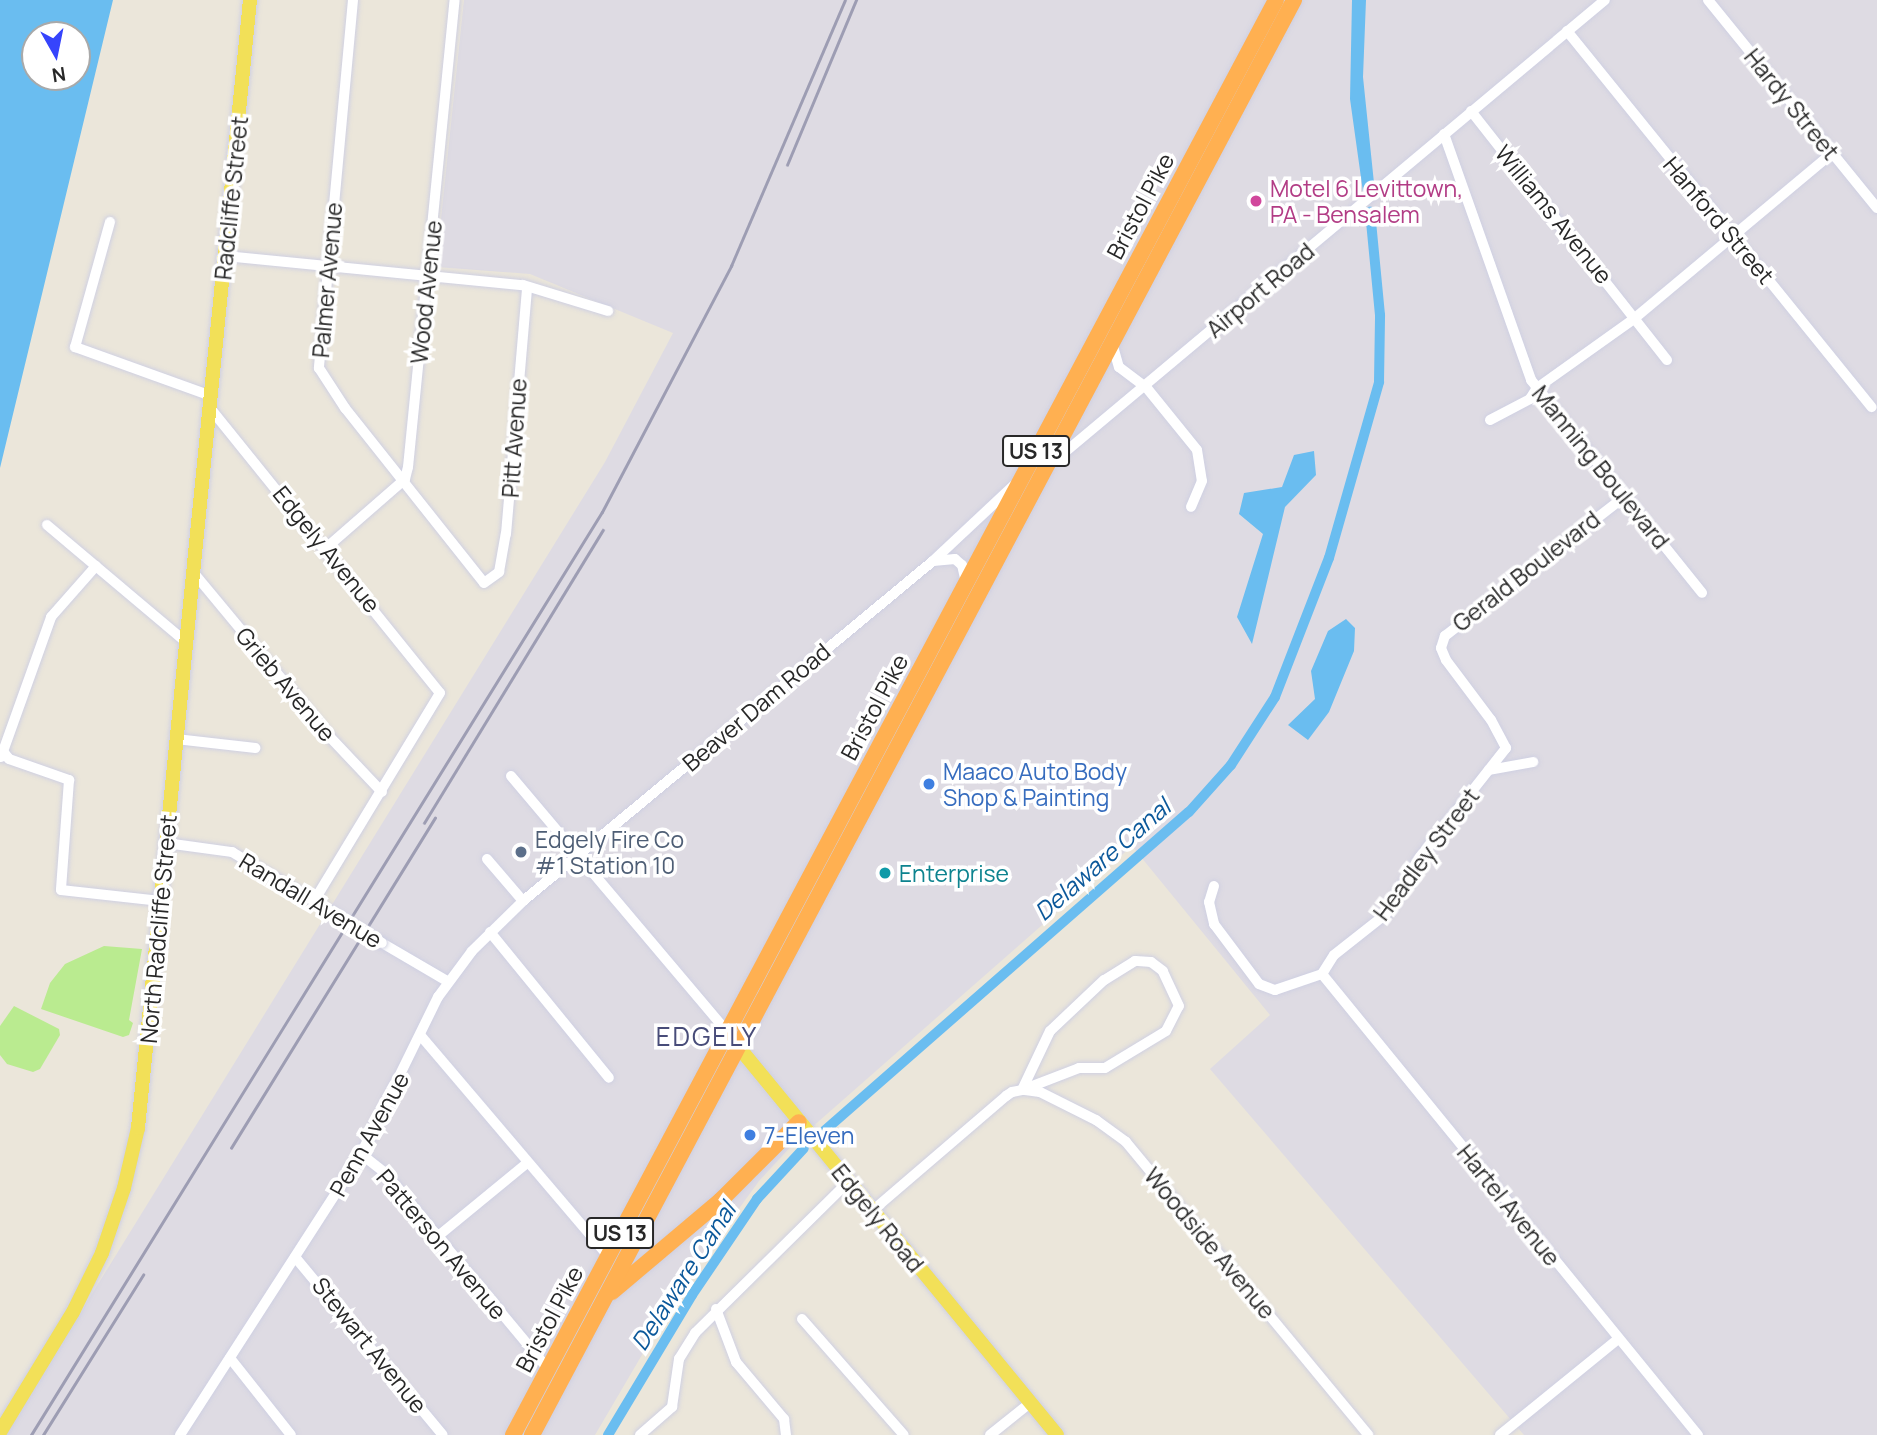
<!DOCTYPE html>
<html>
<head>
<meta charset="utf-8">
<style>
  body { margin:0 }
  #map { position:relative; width:1877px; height:1435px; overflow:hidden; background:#ebe6da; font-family:Manrope,sans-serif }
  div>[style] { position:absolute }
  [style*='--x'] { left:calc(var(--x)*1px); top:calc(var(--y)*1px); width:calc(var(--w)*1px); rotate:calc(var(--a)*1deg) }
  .industrial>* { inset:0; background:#dedbe3 }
  .pitch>* { inset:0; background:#baeb90 }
  .water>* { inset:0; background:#6abdf0 }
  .canal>* { height:10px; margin:-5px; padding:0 5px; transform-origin:5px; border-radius:5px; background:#6abdf0 }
  .roads { filter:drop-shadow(0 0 2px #cfd0e2) drop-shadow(0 0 2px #cfd0e2) }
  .minor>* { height:10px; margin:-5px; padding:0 5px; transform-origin:5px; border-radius:5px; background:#fff }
  .major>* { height:14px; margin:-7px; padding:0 7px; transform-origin:7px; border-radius:7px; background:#f2e058 }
  .highway>* { height:16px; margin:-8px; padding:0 8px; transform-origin:8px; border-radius:8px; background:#ffb051 }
  .rail>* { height:2.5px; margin:-1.25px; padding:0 1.25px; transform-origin:1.25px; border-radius:1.25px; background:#9d9db3 }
  .bridges { filter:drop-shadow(0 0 2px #cfd0e2) drop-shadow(0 0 2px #cfd0e2) }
  .minor-bridge>* { height:10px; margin:-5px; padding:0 5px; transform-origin:5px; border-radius:5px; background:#fff }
  .dots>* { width:19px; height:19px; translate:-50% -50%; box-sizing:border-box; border:4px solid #fff; border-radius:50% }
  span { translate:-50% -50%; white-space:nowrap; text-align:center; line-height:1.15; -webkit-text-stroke:7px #fff; paint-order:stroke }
  .shield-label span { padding:2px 5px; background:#fff; border:2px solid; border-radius:5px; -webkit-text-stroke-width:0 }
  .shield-label { font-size:21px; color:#282828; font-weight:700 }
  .street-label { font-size:23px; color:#282828 }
  .hotel-label { font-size:23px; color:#b23c85 }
  .left { translate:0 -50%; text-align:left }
  .shop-label { font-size:23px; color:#366cbe }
  .service-label { font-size:23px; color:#4e5e75 }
  .culture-label { font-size:23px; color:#0d838f }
  .water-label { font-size:24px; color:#0b589a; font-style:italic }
  .quarter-label { font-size:26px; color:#484c79; letter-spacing:2px }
  .north { position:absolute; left:21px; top:21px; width:70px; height:70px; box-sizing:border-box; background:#fff; border:2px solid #a9a9a9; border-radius:50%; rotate:171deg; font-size:19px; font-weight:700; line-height:28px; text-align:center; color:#282828 }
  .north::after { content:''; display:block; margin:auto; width:24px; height:32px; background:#3644fc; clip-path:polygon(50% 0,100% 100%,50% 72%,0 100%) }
</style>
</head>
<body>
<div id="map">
  <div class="industrial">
    <div style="clip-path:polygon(464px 0,1877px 0,1877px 1435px,1524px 1435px,1210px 1069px,1270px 1015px,1132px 846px,794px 1143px,759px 1181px,680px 1290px,595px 1435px,5px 1435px,605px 462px,673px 333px,530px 274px,436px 267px)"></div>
  </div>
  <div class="pitch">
    <div style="clip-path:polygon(104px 946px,142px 949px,129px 1020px,133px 1023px,129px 1035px,123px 1037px,41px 1009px,50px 983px,65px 964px)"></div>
    <div style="clip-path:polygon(14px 1006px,59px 1029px,60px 1035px,40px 1069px,33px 1072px,7px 1064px,0 1055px,0 1026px)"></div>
  </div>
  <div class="water">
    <div style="clip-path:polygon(evenodd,0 0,113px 0,0 468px,0 0,35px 35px,77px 35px,77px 77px,35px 77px,35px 35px)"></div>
    <div style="clip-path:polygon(1352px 0,1366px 0,1363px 77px,1374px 183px,1363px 192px,1350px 99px)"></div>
    <div style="clip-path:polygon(1314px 451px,1316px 475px,1285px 507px,1252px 644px,1237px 617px,1263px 534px,1239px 514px,1244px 493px,1282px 487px,1294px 455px)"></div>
    <div style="clip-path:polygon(1346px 619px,1355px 628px,1354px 651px,1329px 712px,1308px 740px,1288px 725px,1315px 699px,1311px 671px,1328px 631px)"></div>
  </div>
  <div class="canal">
    <div style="--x:823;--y:1132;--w:486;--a:-41.2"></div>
    <div style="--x:1189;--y:812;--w:63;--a:-48.2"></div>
    <div style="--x:1231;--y:765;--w:81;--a:-57.1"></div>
    <div style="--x:1275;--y:697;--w:149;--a:-68.8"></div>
    <div style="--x:1329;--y:558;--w:183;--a:-74.1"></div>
    <div style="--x:1379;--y:382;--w:67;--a:-89.1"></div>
    <div style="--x:1380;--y:315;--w:104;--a:-95.5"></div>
    <div style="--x:608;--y:1435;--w:163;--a:-59"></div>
    <div style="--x:692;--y:1295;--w:116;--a:-55.9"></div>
    <div style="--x:757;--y:1199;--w:69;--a:-47.3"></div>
  </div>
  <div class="roads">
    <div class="minor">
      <div style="--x:353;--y:0;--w:370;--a:95.3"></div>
      <div style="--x:319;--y:368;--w:48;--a:57"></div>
      <div style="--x:345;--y:408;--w:223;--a:51.5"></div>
      <div style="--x:484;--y:583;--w:19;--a:-36"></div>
      <div style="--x:499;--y:572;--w:39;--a:-80"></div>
      <div style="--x:506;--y:534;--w:247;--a:-85.1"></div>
      <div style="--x:1708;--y:0;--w:268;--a:50.9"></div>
      <div style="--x:1567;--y:31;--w:484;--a:51"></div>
      <div style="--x:1471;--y:111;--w:317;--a:51.8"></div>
      <div style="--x:1444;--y:134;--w:261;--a:70.5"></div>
      <div style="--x:1531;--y:380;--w:273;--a:51.2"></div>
      <div style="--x:110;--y:222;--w:130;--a:105.6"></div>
      <div style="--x:75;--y:347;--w:145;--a:19.8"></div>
      <div style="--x:225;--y:256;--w:299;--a:5.6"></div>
      <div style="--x:523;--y:285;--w:89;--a:17"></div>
      <div style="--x:1112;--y:343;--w:25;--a:74"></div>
      <div style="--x:1119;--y:367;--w:34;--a:37"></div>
      <div style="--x:1146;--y:387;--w:81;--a:51"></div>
      <div style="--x:1197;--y:450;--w:31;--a:81"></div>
      <div style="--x:1202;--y:481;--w:28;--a:113"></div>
      <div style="--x:210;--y:408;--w:366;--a:51.1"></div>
      <div style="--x:440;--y:693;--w:243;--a:121.2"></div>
      <div style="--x:1490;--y:420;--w:45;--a:-27.7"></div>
      <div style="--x:1530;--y:399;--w:13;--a:-58"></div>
      <div style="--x:1537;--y:388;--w:120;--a:-35.5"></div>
      <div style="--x:1635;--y:318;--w:257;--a:-39.9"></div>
      <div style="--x:1052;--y:463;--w:721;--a:-39.94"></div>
      <div style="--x:47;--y:525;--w:182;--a:40.1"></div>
      <div style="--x:326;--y:548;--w:105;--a:-41.1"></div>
      <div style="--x:405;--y:479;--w:12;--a:-76"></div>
      <div style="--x:408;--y:467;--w:469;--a:-84.3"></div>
      <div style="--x:933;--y:561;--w:22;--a:-5"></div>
      <div style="--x:955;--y:559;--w:9;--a:41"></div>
      <div style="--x:962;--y:565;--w:17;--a:77"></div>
      <div style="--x:193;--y:572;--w:213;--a:50.3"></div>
      <div style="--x:329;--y:736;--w:77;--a:46.6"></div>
      <div style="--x:176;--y:739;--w:80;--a:6.5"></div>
      <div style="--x:2;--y:750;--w:11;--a:52"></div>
      <div style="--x:9;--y:759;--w:64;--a:19.3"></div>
      <div style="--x:69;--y:780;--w:110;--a:94.2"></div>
      <div style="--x:61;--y:890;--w:100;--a:6.3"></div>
      <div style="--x:1;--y:757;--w:149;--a:-70.3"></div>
      <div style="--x:51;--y:617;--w:68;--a:-48.6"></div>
      <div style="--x:1489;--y:770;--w:45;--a:-10.3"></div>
      <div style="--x:511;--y:776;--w:335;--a:49.8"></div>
      <div style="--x:166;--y:843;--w:67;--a:7.8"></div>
      <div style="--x:232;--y:852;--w:101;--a:30.9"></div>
      <div style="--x:487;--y:859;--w:55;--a:49.4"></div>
      <div style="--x:1214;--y:886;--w:17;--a:107"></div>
      <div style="--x:1209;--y:902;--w:23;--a:77"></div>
      <div style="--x:1214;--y:924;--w:75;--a:53.1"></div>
      <div style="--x:1259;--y:984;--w:17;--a:21"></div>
      <div style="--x:1275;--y:990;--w:50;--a:-18.8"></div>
      <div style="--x:490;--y:932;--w:188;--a:50.8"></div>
      <div style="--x:382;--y:943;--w:75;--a:30.3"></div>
      <div style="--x:1322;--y:974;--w:22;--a:-58"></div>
      <div style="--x:1334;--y:955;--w:66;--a:-38.3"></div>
      <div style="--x:1386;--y:914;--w:66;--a:-59.2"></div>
      <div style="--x:1420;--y:857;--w:139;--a:-51.7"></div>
      <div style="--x:1506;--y:748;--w:32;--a:-118"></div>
      <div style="--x:1491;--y:720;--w:75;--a:-126.9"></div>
      <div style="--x:1446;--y:660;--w:13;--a:-113"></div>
      <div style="--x:1441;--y:648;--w:13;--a:-72"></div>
      <div style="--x:1445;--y:636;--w:227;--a:-37.8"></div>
      <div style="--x:1322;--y:974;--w:595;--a:50.8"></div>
      <div style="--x:421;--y:1036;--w:289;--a:49.6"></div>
      <div style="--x:1025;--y:1090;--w:15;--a:8"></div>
      <div style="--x:1040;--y:1092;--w:63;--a:26.6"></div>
      <div style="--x:1096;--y:1120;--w:37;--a:36"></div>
      <div style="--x:1126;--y:1142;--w:380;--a:50.4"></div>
      <div style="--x:361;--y:1154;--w:29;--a:38"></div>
      <div style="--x:384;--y:1172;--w:256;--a:50.2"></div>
      <div style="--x:872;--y:1211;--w:177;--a:-40.6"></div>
      <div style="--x:1006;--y:1096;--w:7;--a:-34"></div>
      <div style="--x:1012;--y:1092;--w:10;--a:-11"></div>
      <div style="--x:1022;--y:1090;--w:61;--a:-21.1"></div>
      <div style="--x:1079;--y:1068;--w:26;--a:0"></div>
      <div style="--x:1105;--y:1068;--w:71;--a:-31.2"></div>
      <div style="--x:1166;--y:1031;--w:28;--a:-63"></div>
      <div style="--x:1179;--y:1006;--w:38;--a:-115"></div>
      <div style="--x:1163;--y:971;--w:15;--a:-143"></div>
      <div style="--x:1151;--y:962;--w:16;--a:-176"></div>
      <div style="--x:1135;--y:961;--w:36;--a:148"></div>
      <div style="--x:1104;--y:980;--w:74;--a:136.6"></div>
      <div style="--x:1050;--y:1031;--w:65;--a:115.4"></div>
      <div style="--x:437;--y:1237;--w:115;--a:-39.4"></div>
      <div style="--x:295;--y:1257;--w:231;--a:50.3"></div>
      <div style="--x:716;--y:1309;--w:57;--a:69.3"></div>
      <div style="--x:736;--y:1362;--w:75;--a:49.9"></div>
      <div style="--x:784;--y:1419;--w:16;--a:83"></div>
      <div style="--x:802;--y:1319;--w:154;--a:48.7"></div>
      <div style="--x:230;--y:1358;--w:98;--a:51.6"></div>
      <div style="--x:180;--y:1435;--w:334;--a:-57.2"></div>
      <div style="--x:361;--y:1154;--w:175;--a:-63.9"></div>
      <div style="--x:438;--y:997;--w:57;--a:-53.5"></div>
      <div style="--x:472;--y:951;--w:71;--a:-44.4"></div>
      <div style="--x:523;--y:901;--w:533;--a:-39.67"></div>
      <div style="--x:933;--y:561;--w:110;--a:-43.2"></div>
      <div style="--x:640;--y:1435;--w:43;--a:-41.2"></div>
      <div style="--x:672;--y:1407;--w:49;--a:-81.7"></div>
      <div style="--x:679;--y:1359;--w:31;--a:-58"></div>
      <div style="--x:695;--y:1333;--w:215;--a:-44.6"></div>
      <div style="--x:990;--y:1435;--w:51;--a:-38.7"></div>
      <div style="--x:1500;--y:1435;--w:152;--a:-39.1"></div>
    </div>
    <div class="major">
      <div style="--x:732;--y:1039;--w:512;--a:50.62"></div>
      <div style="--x:0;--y:1432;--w:140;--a:-58.7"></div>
      <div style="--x:73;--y:1312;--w:66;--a:-63.8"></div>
      <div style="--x:102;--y:1253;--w:69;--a:-71.3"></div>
      <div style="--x:124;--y:1188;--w:62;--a:-76.9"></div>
      <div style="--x:138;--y:1128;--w:1134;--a:-84.33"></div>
    </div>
    <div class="highway">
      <div style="--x:612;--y:1292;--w:143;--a:-40.2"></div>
      <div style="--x:721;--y:1200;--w:110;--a:-45"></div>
      <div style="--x:513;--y:1435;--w:1625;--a:-62"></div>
      <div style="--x:532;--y:1435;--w:1625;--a:-62.03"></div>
    </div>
  </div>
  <div class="rail">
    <div style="--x:787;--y:165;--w:179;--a:-67.3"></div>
    <div style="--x:424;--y:823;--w:343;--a:-58.6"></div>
    <div style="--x:231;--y:1148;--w:388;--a:-58.3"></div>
    <div style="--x:31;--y:1435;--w:1085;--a:-58.26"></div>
    <div style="--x:602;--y:512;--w:278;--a:-62.3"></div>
    <div style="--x:731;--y:266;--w:289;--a:-66.8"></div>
    <div style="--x:43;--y:1435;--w:189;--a:-58"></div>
  </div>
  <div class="bridges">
    <div class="minor-bridge">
      <div style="--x:324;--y:907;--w:68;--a:31.8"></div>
    </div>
  </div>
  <div class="dots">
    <div style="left:1256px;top:201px;background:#d1479c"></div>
    <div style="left:929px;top:784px;background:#3f7fe0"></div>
    <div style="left:521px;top:852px;background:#5c6f8a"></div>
    <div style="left:885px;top:873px;background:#0f9aa8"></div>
    <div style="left:750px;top:1135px;background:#3f7fe0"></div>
  </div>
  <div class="shield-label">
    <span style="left:1036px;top:451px">US 13</span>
    <span style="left:620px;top:1233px">US 13</span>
  </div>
  <div class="street-label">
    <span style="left:1792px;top:104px;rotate:51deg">Hardy Street</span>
    <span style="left:231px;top:198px;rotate:-84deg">Radcliffe Street</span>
    <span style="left:1140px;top:206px;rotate:-62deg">Bristol Pike</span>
    <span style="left:1554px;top:214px;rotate:51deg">Williams Avenue</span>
    <span style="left:1719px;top:220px;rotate:50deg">Hanford Street</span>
    <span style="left:327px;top:280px;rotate:-85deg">Palmer Avenue</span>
    <span style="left:1260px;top:290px;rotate:-40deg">Airport Road</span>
    <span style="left:426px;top:292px;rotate:-84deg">Wood Avenue</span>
    <span style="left:514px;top:438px;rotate:-86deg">Pitt Avenue</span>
    <span style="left:1601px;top:467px;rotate:51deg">Manning Boulevard</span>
    <span style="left:327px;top:549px;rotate:51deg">Edgely Avenue</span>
    <span style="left:1526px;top:571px;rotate:-38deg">Gerald Boulevard</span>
    <span style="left:286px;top:684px;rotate:50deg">Grieb Avenue</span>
    <span style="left:756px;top:707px;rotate:-40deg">Beaver Dam Road</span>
    <span style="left:874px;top:707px;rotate:-62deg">Bristol Pike</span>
    <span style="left:1426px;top:854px;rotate:-53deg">Headley Street</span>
    <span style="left:311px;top:900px;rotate:31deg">Randall Avenue</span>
    <span style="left:158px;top:929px;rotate:-85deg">North Radcliffe Street</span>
    <span style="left:369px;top:1134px;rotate:-61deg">Penn Avenue</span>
    <span style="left:1509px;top:1205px;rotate:51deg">Hartel Avenue</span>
    <span style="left:878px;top:1218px;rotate:51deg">Edgely Road</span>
    <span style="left:1210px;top:1243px;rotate:50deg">Woodside Avenue</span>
    <span style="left:442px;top:1244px;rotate:50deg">Patterson Avenue</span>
    <span style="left:549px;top:1319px;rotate:-62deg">Bristol Pike</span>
    <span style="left:370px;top:1345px;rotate:51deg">Stewart Avenue</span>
  </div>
  <div class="hotel-label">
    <span class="left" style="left:1270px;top:201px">Motel 6 Levittown,<br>PA - Bensalem</span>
  </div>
  <div class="shop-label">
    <span class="left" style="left:943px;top:784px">Maaco Auto Body<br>Shop &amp; Painting</span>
    <span class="left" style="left:764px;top:1135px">7-Eleven</span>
  </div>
  <div class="service-label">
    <span class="left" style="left:535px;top:852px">Edgely Fire Co<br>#1 Station 10</span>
  </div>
  <div class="culture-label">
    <span class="left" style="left:899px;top:873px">Enterprise</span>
  </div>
  <div class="water-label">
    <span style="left:1102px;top:859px;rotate:-41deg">Delaware Canal</span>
    <span style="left:683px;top:1276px;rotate:-57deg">Delaware Canal</span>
  </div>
  <div class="quarter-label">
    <span style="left:707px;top:1037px">EDGELY</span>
  </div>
  <div class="north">N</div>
</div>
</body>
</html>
